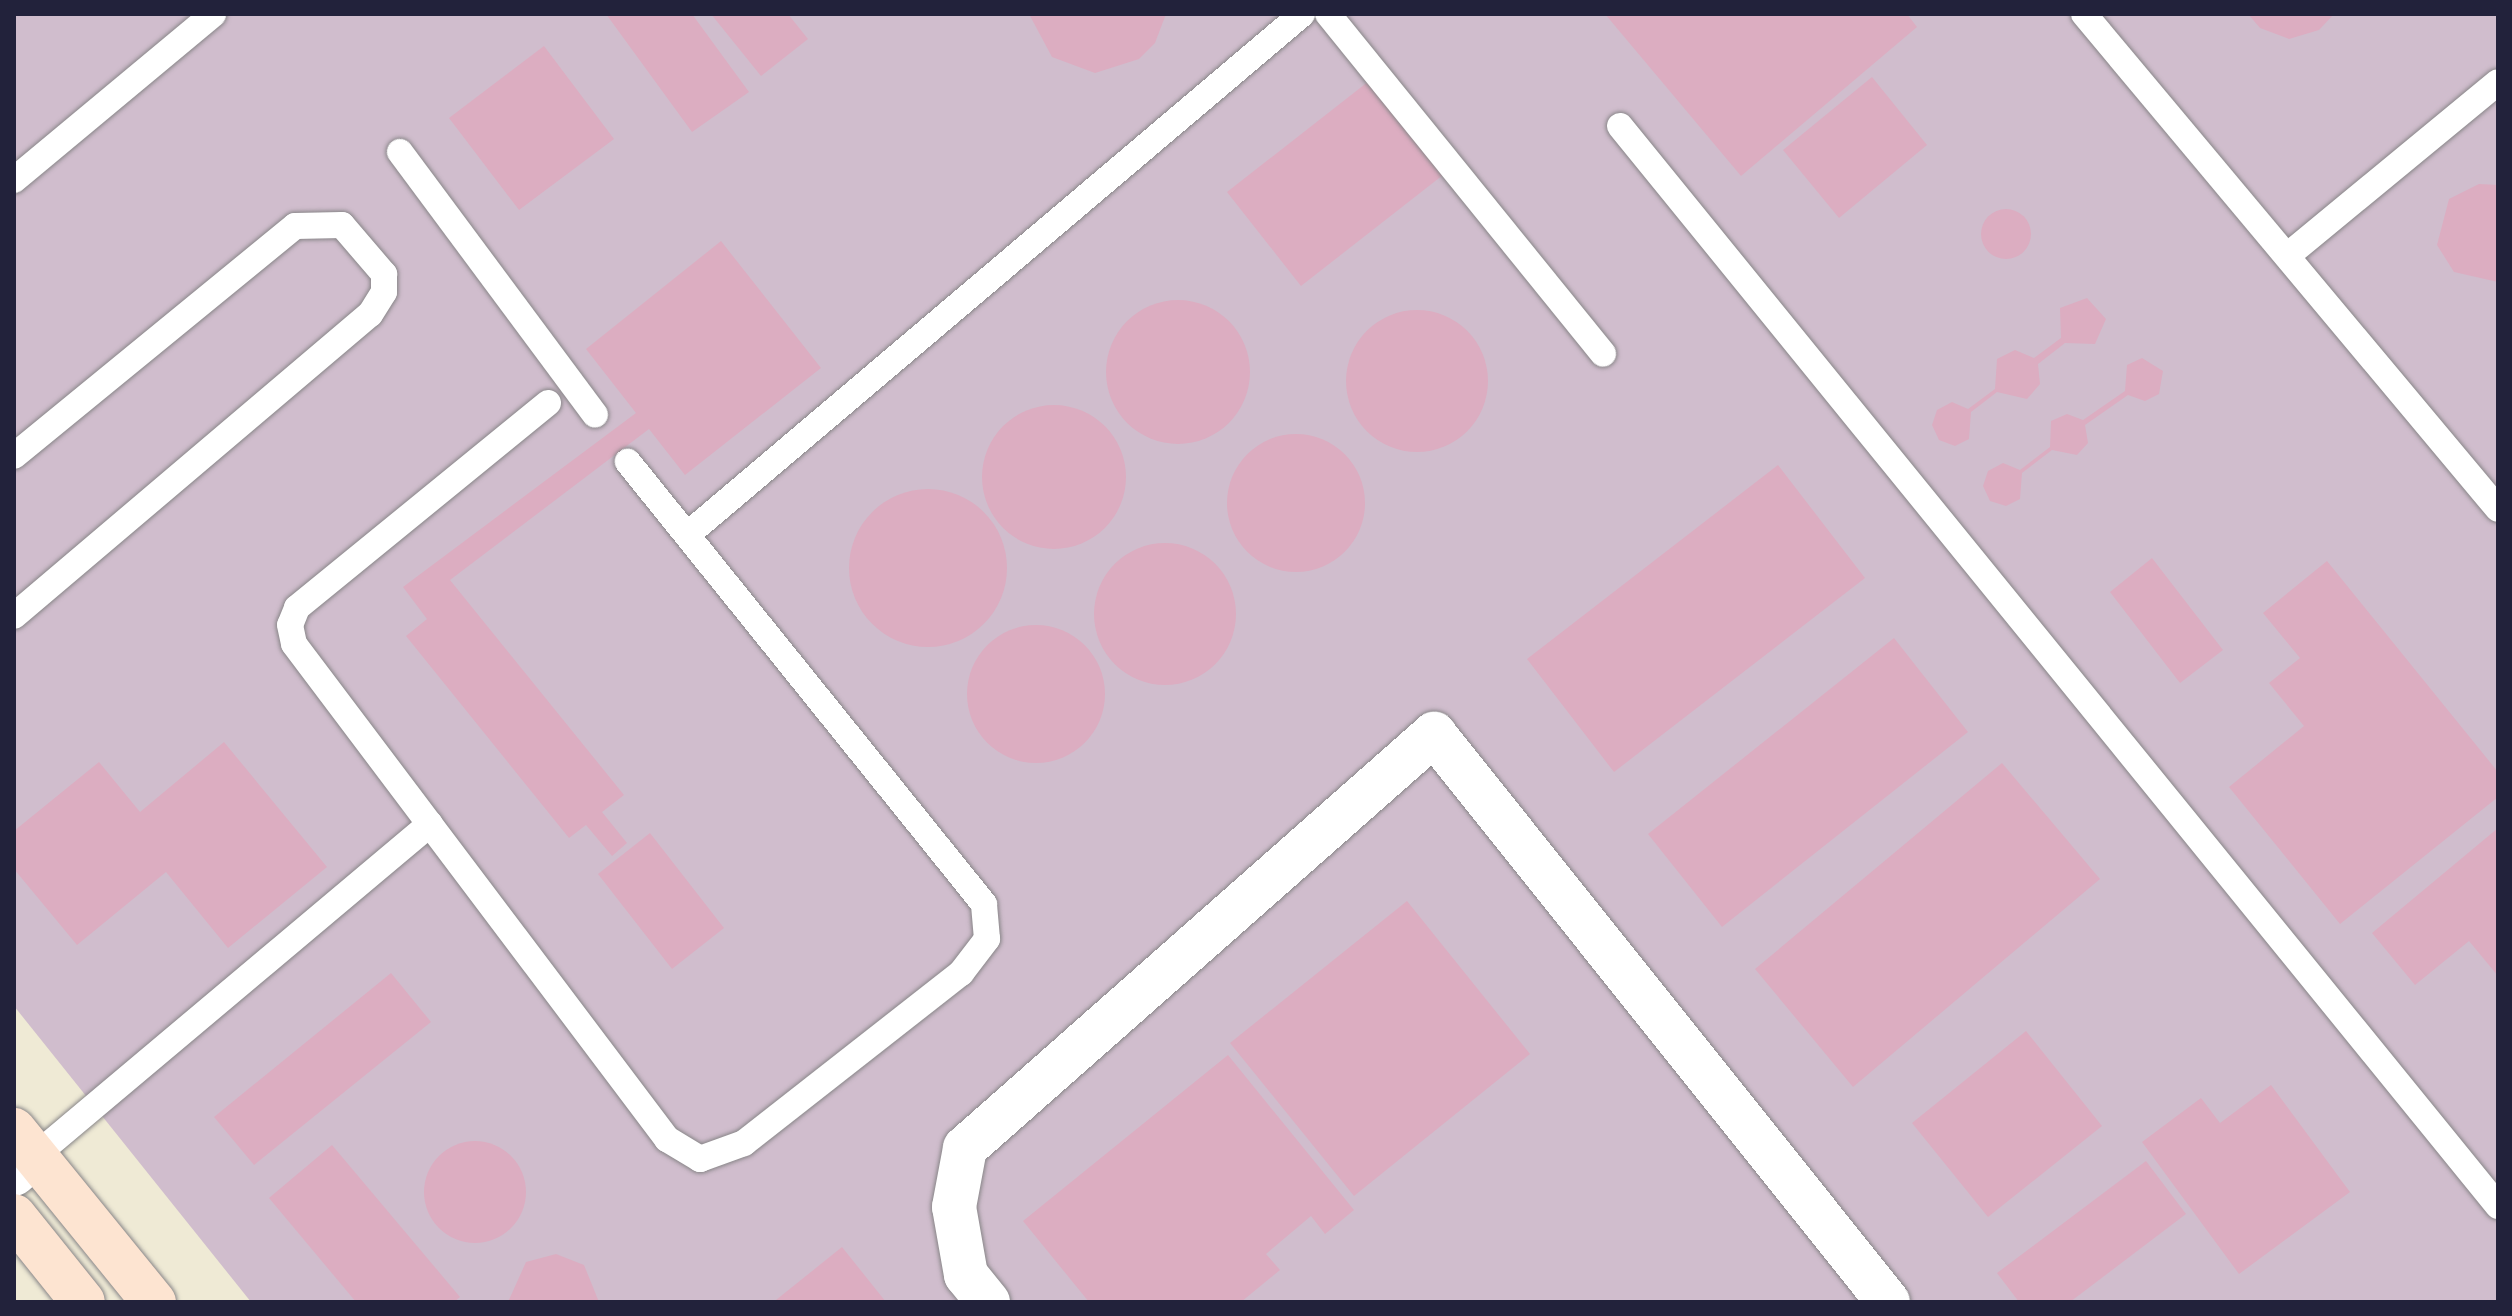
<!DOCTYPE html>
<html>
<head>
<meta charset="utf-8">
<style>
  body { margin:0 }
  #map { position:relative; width:2512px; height:1316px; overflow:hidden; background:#efead5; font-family:"IM FELL French Canon",serif }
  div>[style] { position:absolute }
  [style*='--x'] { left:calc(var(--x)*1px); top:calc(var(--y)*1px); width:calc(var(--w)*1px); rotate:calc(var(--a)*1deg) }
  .industrial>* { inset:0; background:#d0bdcd }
  .building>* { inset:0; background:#dcadc1 }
  .round { border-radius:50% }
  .roads { filter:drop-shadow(0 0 2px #888688) drop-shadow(0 0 2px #888688) }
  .lane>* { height:26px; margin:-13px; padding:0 13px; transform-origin:13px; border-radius:13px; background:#fff }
  .street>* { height:44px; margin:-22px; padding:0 22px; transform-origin:22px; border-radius:22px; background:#fff }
  .secondary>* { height:44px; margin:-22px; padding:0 22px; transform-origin:22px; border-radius:22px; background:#fde4d1 }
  span { translate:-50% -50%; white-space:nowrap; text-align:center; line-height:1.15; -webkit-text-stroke:6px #f6f6f2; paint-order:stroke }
  .frame { position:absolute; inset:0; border:16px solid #22223b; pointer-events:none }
</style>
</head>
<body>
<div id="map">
  <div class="industrial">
    <div style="clip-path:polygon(14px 14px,2498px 14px,2498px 1302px,251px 1302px,14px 1006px)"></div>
  </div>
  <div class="building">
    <div style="clip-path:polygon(606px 14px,692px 14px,749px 92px,692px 132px)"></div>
    <div style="clip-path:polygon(711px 14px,788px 14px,808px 39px,761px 76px)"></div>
    <div style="clip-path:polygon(1029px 14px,1166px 14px,1155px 43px,1139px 59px,1095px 73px,1052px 57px)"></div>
    <div style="clip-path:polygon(1605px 14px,1907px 14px,1917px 27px,1741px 176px)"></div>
    <div style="clip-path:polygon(2248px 14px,2334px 14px,2319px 30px,2289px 39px,2260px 28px)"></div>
    <div style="clip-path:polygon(544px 46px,614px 139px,519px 210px,449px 118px)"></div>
    <div style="clip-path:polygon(1872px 77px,1927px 145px,1839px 218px,1783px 150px)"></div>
    <div style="clip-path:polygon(1369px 81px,1443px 175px,1301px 286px,1227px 192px)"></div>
    <div style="clip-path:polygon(2479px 184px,2498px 185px,2498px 282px,2454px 272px,2437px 245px,2449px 199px)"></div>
    <div class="round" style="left:1981px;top:209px;width:50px;height:50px"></div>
    <div style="clip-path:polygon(721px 241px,821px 368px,685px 475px,649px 429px,450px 580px,624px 795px,602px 812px,627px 843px,612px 856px,586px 825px,569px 838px,406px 636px,427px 619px,403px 587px,636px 413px,586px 349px)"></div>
    <div style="clip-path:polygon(2087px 298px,2106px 319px,2095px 344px,2065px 343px,2038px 364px,2040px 384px,2027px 399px,1997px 392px,1971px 412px,1969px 439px,1955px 446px,1939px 440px,1932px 425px,1937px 410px,1952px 402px,1968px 409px,1995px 389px,1997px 359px,2015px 350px,2034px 358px,2061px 338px,2060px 308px)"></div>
    <div class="round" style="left:1106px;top:300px;width:144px;height:144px"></div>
    <div class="round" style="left:1346px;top:310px;width:142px;height:142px"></div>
    <div style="clip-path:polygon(2142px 358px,2163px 371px,2159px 394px,2145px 401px,2128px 395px,2085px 425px,2088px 443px,2077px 455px,2052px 450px,2022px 473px,2020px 499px,2006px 506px,1990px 501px,1983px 486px,1988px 471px,2003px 463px,2020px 470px,2050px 447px,2051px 421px,2067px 414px,2083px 420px,2125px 391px,2127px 365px)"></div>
    <div class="round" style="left:982px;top:405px;width:144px;height:144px"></div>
    <div class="round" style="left:1227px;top:434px;width:138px;height:138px"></div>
    <div style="clip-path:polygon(1778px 465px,1865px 578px,1614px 772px,1527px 659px)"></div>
    <div class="round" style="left:849px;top:489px;width:158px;height:158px"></div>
    <div class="round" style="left:1094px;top:543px;width:142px;height:142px"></div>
    <div style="clip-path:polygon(2152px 558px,2223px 650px,2180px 683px,2110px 592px)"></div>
    <div style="clip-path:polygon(2327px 561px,2498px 772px,2498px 797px,2340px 924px,2229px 787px,2304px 726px,2269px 683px,2300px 658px,2263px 613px)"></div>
    <div class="round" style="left:967px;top:625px;width:138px;height:138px"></div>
    <div style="clip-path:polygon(1894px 638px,1968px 732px,1722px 927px,1648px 834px)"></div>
    <div style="clip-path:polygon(224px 742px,327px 867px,228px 948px,166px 872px,77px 945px,14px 869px,14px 831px,99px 762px,140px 812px)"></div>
    <div style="clip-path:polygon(2002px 763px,2100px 879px,1853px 1087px,1755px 969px)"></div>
    <div style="clip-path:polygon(2498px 828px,2498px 976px,2469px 941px,2415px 985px,2372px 933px)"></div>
    <div style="clip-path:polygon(650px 833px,724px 928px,672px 969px,598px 874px)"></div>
    <div style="clip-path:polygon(1407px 901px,1530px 1054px,1354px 1196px,1230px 1043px)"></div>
    <div style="clip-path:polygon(391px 973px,431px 1022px,254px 1165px,214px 1117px)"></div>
    <div style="clip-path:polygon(2026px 1031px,2102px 1126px,1988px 1217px,1912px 1123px)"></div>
    <div style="clip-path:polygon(1228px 1055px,1354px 1210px,1325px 1234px,1311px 1216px,1266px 1254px,1280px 1270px,1241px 1302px,1089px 1302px,1023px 1221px)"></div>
    <div style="clip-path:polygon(2271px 1085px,2350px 1192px,2239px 1274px,2142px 1142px,2201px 1098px,2220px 1123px)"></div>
    <div class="round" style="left:424px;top:1141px;width:102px;height:102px"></div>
    <div style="clip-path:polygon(332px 1145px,460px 1297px,454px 1302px,356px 1302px,269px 1198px)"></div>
    <div style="clip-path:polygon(2146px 1161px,2186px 1214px,2070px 1302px,2019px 1302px,1997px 1273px)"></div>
    <div style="clip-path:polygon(842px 1247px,886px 1302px,777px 1302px,776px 1300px)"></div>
    <div style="clip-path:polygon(556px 1254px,584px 1265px,599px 1302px,508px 1302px,526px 1262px)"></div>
  </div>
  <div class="roads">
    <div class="lane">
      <div style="--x:1328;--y:14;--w:437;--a:51"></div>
      <div style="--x:2084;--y:14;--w:645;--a:50.09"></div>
      <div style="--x:1620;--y:126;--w:1392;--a:50.89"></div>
      <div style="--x:400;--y:152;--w:327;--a:53.4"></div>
      <div style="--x:14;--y:180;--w:259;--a:-39.8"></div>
      <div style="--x:2287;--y:256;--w:273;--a:-39.5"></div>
      <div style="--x:548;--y:403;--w:324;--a:140.8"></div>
      <div style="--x:297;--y:608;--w:18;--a:112"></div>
      <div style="--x:290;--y:625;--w:19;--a:78"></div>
      <div style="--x:294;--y:644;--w:620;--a:53"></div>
      <div style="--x:667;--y:1139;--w:39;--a:31"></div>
      <div style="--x:700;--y:1159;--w:47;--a:-20"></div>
      <div style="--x:744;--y:1143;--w:276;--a:-38.1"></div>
      <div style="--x:961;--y:973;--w:43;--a:-52.6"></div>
      <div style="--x:987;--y:939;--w:35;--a:-95"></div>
      <div style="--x:984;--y:904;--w:568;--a:-128.85"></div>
      <div style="--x:14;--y:456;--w:363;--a:-39.3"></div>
      <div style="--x:295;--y:226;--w:47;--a:-1.2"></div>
      <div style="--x:342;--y:225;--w:65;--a:49.4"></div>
      <div style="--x:384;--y:274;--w:18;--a:90"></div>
      <div style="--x:384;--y:292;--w:26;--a:122"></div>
      <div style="--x:370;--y:314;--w:467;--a:139.7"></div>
      <div style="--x:687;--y:535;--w:806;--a:-40.27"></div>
      <div style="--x:35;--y:1156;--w:516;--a:-40.05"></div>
    </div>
    <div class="street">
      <div style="--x:14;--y:1174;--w:28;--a:-41"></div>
      <div style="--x:988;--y:1302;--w:35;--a:-129"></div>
      <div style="--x:966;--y:1275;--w:69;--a:-100"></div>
      <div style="--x:954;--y:1207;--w:60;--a:-79.4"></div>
      <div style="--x:965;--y:1148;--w:626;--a:-41.44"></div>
      <div style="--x:1434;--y:734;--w:727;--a:51.36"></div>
    </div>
    <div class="secondary">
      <div style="--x:14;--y:1130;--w:222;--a:50.9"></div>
      <div style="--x:14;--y:1216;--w:110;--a:51.3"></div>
    </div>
  </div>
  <div class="frame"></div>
</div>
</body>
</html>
